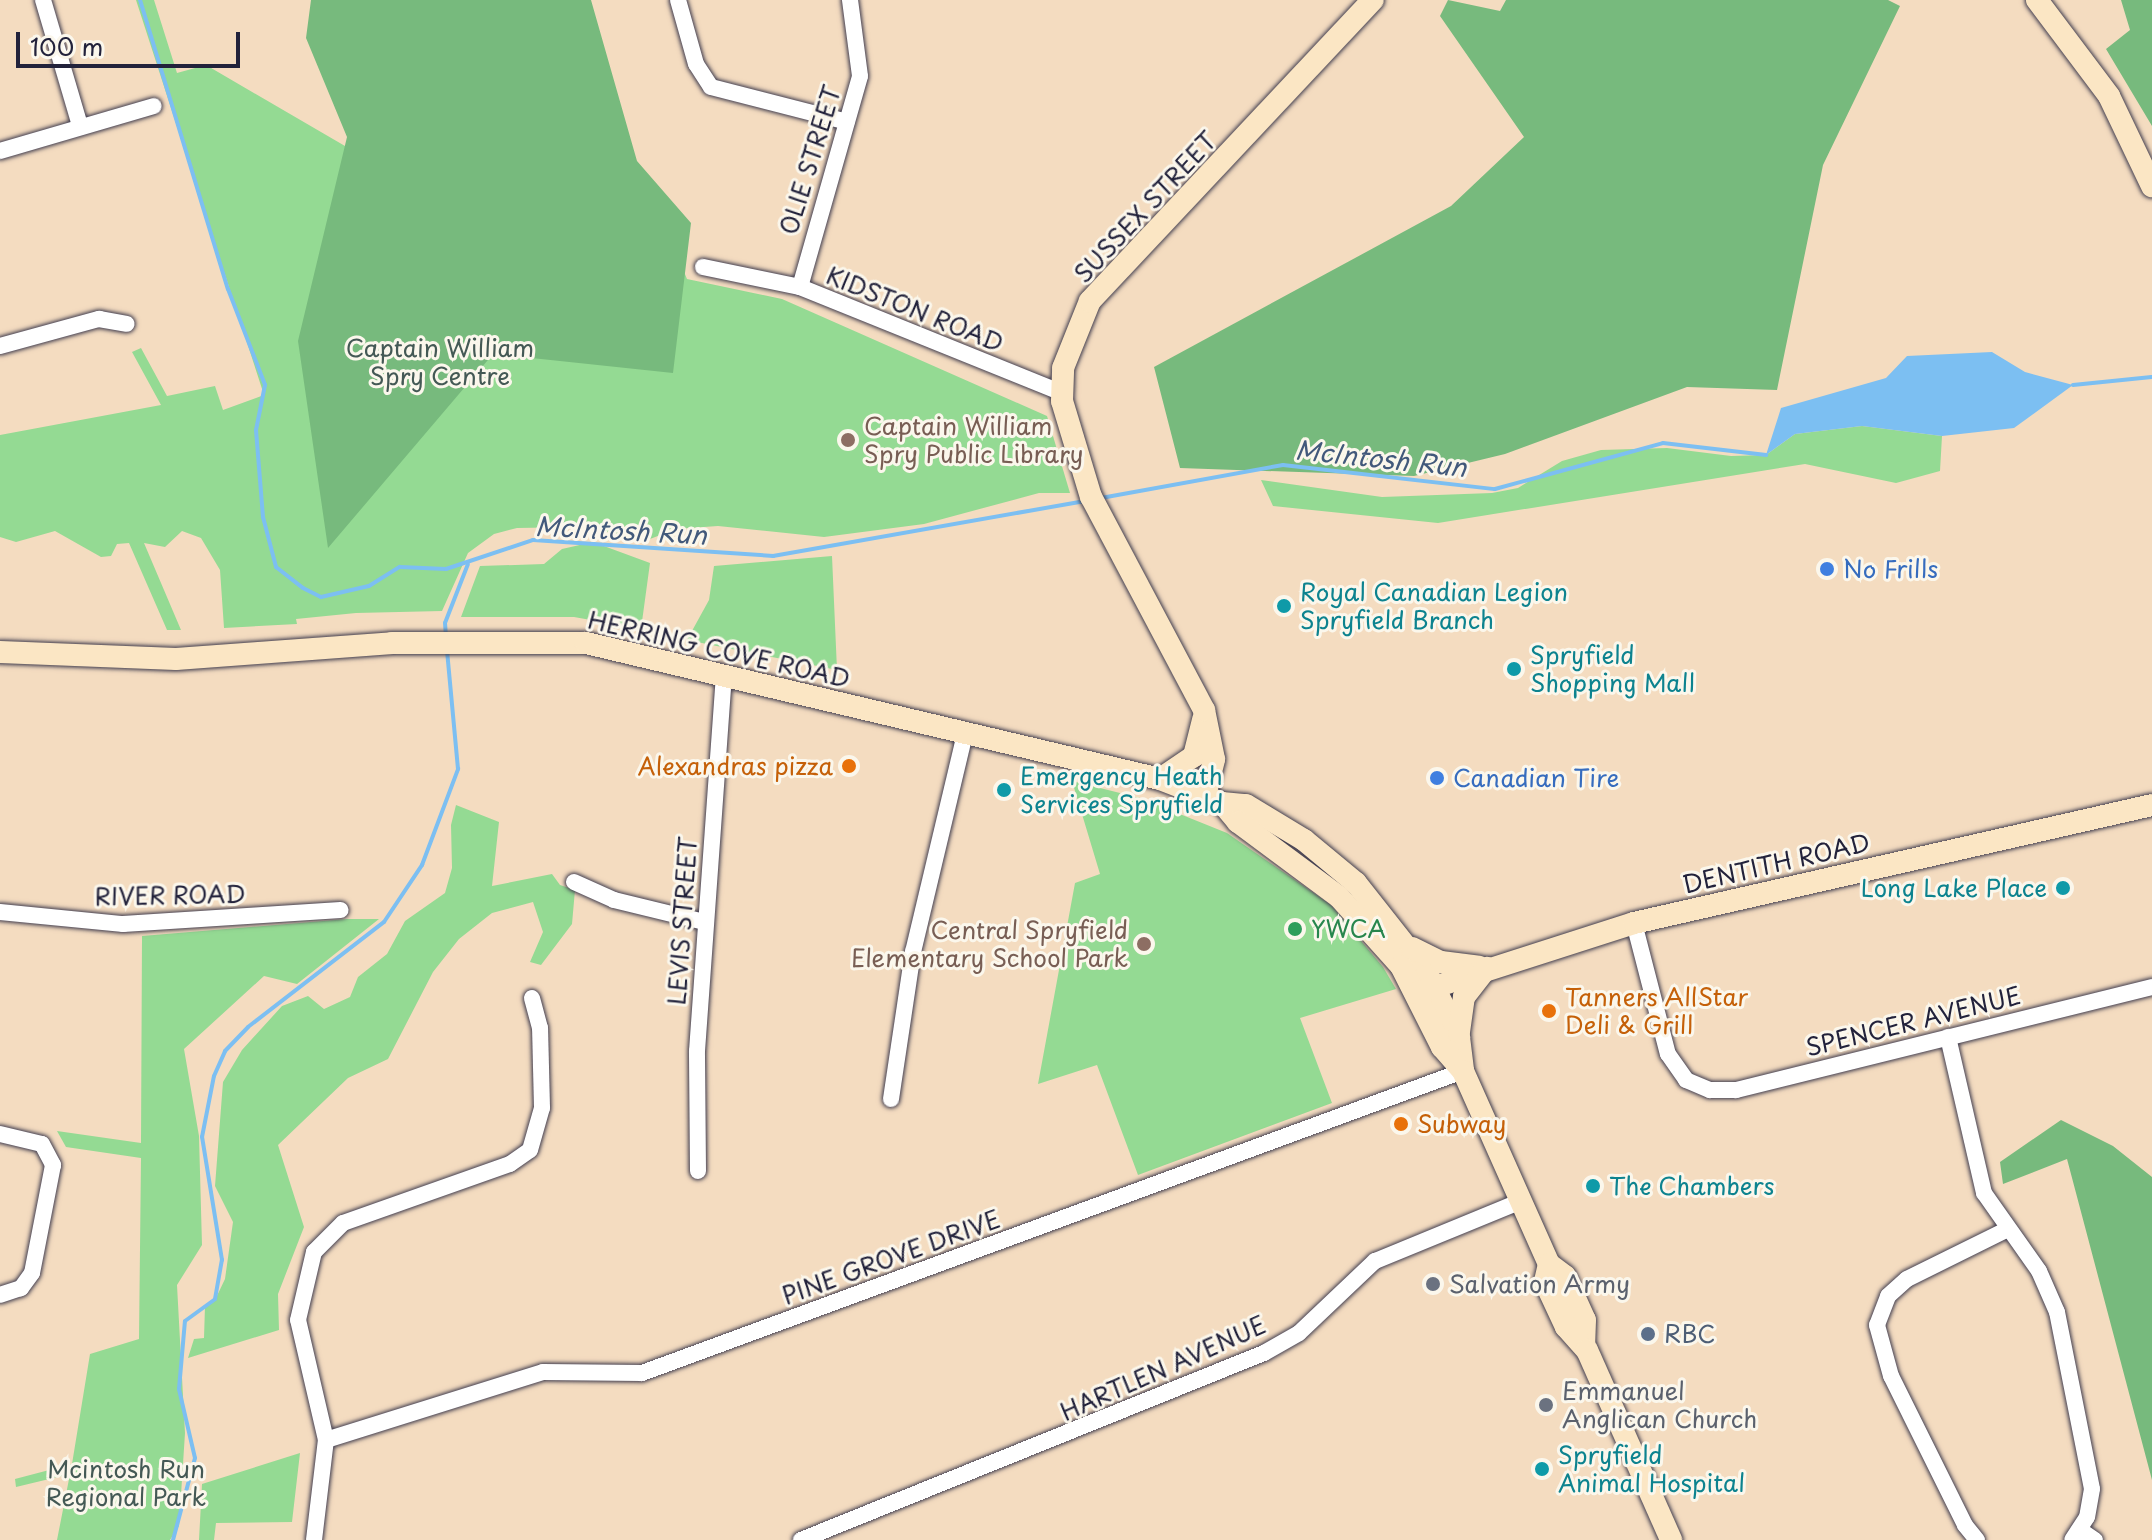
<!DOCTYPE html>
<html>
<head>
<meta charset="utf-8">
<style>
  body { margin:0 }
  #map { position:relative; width:2152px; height:1540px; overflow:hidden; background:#f4dcc0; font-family:"Playpen Sans",sans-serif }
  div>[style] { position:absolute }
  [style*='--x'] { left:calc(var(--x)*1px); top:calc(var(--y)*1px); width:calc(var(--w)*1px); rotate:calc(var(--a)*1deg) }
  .green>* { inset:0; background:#94da93 }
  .forest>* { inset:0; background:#77ba7d }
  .water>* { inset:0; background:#7cbff2 }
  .stream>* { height:4px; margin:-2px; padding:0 2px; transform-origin:2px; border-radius:2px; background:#7cbff2 }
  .roads { filter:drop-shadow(0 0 2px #423e4f) drop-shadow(0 0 2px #423e4f) }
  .street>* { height:16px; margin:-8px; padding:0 8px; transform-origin:8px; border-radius:8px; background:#fff }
  .secondary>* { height:22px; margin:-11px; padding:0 11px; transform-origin:11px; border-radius:11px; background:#fbe6c4 }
  .dots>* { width:22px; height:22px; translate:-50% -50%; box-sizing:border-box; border:4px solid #fbf7ec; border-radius:50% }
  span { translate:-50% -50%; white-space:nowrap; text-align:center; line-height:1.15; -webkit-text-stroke:6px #fbf7ec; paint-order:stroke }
  .street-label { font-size:24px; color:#22223b }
  .park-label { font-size:24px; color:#445955 }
  .education-label { font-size:24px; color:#785e54 }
  .left { translate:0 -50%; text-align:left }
  .right { translate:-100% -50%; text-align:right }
  .shop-label { font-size:24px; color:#366cbe }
  .culture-label { font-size:24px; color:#0d838f }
  .food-label { font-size:24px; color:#c56008 }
  .leisure-label { font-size:24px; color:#27864d }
  .worship-label { font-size:24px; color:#5b616d }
  .service-label { font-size:24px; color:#4e5e75 }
  .water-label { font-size:26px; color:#42597b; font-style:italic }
  .scale { position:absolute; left:16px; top:32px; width:224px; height:36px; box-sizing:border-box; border:4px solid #22223b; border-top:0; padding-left:10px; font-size:24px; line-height:28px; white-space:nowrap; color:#22223b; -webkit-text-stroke:6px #fbf7ec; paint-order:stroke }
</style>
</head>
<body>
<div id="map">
  <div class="green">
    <div style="clip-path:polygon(136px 0,154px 0,177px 73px,206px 65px,345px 146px,668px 233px,687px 279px,782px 299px,1047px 416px,1070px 493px,1039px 493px,924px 524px,824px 537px,718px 526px,676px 529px,650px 539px,578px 527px,517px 528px,494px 534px,468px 553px,442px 611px,356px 613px,296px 619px,297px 624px,224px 628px,220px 570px,201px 538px,182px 531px,165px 547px,144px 543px,181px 630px,167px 630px,129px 543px,117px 544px,111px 556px,101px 557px,55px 531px,16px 542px,0 537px,0 435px,161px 405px,132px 352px,141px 348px,167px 396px,215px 386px,223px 410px,264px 395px)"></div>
    <div style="clip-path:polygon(1862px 426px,1942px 436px,1940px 471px,1896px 483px,1805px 464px,1438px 523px,1273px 506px,1261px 480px,1382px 497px,1492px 493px,1518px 488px,1562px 461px,1601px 450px,1667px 448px,1731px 456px,1766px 455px,1795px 434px)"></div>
    <div style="clip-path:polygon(593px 542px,650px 563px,641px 629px,574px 617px,461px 617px,480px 566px,544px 564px,562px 549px)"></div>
    <div style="clip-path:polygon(832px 556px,837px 670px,687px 640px,709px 600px,714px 566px)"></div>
    <div style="clip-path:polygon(1072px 781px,1140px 798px,1227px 833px,1331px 905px,1383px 967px,1396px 989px,1300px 1018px,1332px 1103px,1138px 1175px,1097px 1065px,1038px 1084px,1075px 883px,1100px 874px)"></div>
    <div style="clip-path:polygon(456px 805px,499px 822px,492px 886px,552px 874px,560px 885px,575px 890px,572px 924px,541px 965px,530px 962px,543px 932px,533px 902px,492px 913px,459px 939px,433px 972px,388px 1059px,348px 1078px,278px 1145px,304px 1227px,278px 1294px,279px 1330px,188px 1358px,194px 1339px,204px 1338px,205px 1306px,215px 1300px,225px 1279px,233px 1222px,215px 1186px,223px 1082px,242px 1050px,282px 1006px,308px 996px,324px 1009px,350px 997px,358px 977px,387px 954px,405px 921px,445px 893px,452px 868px,451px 825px)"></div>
    <div style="clip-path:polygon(347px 919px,379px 919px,297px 984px,264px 976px,184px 1049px,199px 1136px,202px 1245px,177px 1285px,185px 1433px,179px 1526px,170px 1540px,57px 1540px,70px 1474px,16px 1487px,15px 1479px,72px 1464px,90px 1354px,139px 1339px,141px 1158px,66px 1147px,57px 1131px,141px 1143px,142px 936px)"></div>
    <div style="clip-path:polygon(300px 1453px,292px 1522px,216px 1523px,214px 1540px,199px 1540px,202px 1484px)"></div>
  </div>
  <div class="forest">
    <div style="clip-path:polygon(311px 0,591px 0,637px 161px,691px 223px,673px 373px,493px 354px,328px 548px,298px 341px,347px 137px,306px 38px)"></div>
    <div style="clip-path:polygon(1448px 0,1500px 11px,1506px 0,1888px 0,1900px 6px,1823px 165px,1777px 390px,1687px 387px,1505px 454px,1414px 476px,1180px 468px,1154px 367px,1451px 206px,1524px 137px,1440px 16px)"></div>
    <div style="clip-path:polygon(2121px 0,2152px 0,2152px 126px,2106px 49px,2130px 30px)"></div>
    <div style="clip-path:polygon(2061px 1120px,2113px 1146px,2152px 1177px,2152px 1480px,2067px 1159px,2003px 1184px,2000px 1162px)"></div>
  </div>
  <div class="water">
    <div style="clip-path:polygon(1992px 352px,2025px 372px,2073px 385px,2014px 428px,1942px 436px,1862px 426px,1795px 434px,1766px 455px,1781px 408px,1886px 378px,1907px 356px)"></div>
  </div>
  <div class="stream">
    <div style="--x:140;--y:0;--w:302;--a:73.1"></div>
    <div style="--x:228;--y:289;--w:103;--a:68.9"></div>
    <div style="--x:265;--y:385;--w:46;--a:101.3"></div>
    <div style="--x:256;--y:430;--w:87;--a:85.4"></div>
    <div style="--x:263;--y:517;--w:52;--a:75.4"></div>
    <div style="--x:276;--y:567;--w:34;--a:38"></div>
    <div style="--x:303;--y:588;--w:20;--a:27"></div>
    <div style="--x:321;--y:597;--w:49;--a:-12.9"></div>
    <div style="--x:369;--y:586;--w:36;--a:-32"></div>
    <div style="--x:400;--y:567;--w:46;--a:2.5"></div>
    <div style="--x:446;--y:569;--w:92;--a:-18.4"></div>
    <div style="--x:533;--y:540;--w:241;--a:3.8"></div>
    <div style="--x:773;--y:556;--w:317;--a:-10"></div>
    <div style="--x:2073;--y:385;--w:79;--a:-5.8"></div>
    <div style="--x:1101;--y:498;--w:185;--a:-10.3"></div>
    <div style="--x:1283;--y:465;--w:213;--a:6.5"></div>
    <div style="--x:1495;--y:489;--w:174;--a:-15.3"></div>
    <div style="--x:1663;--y:443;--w:104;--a:6.6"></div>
    <div style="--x:446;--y:637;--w:14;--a:-94"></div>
    <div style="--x:445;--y:623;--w:63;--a:-68.7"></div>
    <div style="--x:173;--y:1540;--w:85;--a:-75"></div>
    <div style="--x:195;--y:1458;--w:71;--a:-103.1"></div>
    <div style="--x:179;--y:1389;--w:68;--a:-85"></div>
    <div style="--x:185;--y:1321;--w:37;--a:-36"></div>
    <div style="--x:215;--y:1299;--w:40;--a:-80"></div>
    <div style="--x:222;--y:1260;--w:125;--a:-99.2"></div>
    <div style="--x:202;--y:1137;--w:62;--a:-78.9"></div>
    <div style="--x:214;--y:1076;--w:27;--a:-66"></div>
    <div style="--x:225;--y:1051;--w:33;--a:-46"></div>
    <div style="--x:248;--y:1027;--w:172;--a:-37.7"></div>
    <div style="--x:384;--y:922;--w:69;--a:-56.3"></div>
    <div style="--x:422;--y:865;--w:103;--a:-69.4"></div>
    <div style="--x:458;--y:769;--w:120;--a:-95.3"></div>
  </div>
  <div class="roads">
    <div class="street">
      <div style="--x:43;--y:0;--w:131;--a:73.6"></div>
      <div style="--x:678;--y:0;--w:66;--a:74.3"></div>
      <div style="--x:696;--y:64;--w:27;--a:57"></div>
      <div style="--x:711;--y:87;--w:140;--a:14.4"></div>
      <div style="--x:0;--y:151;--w:160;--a:-16.3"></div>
      <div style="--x:703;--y:267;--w:99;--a:11.7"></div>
      <div style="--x:800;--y:287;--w:280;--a:22"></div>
      <div style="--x:800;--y:287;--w:219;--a:-74.1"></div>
      <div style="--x:860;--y:76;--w:77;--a:-97.5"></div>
      <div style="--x:0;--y:346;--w:103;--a:-15.3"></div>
      <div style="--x:99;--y:319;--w:28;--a:10"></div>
      <div style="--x:574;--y:882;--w:44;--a:24.2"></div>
      <div style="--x:614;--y:900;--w:93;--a:13.7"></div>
      <div style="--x:0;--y:912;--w:124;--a:5.6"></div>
      <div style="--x:123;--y:924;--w:218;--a:-3.7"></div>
      <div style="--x:1634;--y:923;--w:135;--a:75.5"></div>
      <div style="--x:1668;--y:1054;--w:32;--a:55"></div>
      <div style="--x:1686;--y:1080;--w:26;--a:23"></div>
      <div style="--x:1710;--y:1090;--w:26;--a:0"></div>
      <div style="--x:1736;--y:1090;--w:429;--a:-13.9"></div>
      <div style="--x:1948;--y:1037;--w:160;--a:77"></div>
      <div style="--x:1984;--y:1193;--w:95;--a:54.8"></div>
      <div style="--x:2039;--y:1271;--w:45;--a:66.3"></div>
      <div style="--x:2057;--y:1312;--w:180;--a:78.8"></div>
      <div style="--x:2092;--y:1489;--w:28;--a:100"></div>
      <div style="--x:2087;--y:1517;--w:27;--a:123"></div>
      <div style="--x:891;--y:1099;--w:149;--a:-81.5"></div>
      <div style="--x:913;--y:952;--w:225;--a:-76.6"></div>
      <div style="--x:0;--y:1134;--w:43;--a:13.4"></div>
      <div style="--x:42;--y:1144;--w:24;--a:62"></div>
      <div style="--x:53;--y:1165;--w:110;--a:101"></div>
      <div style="--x:32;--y:1273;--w:19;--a:126"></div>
      <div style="--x:21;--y:1288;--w:22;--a:162"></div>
      <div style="--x:698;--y:1171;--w:120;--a:-90.5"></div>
      <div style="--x:697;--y:1051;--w:378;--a:-85.9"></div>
      <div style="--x:326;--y:1440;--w:227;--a:-17.4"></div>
      <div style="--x:543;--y:1372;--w:99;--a:0.6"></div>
      <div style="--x:642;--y:1373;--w:875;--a:-20.2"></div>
      <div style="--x:2080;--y:1530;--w:18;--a:34"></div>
      <div style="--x:314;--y:1540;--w:101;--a:-83.2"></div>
      <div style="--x:326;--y:1440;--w:123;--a:-103.1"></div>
      <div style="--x:298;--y:1320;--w:70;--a:-76.8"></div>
      <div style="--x:314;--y:1252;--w:41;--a:-45"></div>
      <div style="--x:343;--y:1223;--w:177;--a:-19.5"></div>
      <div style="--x:510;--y:1164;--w:24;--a:-35"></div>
      <div style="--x:530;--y:1150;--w:44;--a:-74.1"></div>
      <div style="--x:542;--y:1108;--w:80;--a:-91.4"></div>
      <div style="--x:540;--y:1028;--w:31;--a:-105"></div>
      <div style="--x:801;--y:1540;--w:499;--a:-22"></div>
      <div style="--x:1264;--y:1353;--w:40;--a:-29.7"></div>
      <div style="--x:1299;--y:1333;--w:105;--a:-43.5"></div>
      <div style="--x:1375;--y:1261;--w:158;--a:-22.3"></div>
      <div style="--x:1977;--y:1540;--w:19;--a:-129"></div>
      <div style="--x:1965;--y:1525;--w:166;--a:-116.4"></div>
      <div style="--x:1891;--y:1376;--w:53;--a:-105.4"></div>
      <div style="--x:1877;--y:1325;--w:31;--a:-69"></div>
      <div style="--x:1888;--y:1296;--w:25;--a:-42"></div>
      <div style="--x:1907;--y:1279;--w:113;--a:-26.3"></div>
    </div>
    <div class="secondary">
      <div style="--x:2037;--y:0;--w:120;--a:53.1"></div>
      <div style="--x:2109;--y:96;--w:100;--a:64.5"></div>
      <div style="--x:0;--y:652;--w:176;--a:2.3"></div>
      <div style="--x:176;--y:659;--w:217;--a:-4.2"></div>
      <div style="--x:392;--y:643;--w:194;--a:0"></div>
      <div style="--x:586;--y:643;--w:590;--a:13.33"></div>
      <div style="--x:1160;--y:779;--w:66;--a:21.2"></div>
      <div style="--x:1222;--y:803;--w:24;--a:5"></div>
      <div style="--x:1246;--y:805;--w:68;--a:31.1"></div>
      <div style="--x:1304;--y:840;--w:67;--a:39.6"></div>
      <div style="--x:1356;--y:883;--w:115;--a:51.7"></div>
      <div style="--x:1427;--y:973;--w:72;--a:63.4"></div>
      <div style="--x:1459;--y:1037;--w:34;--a:83"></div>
      <div style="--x:1160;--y:779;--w:41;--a:-34.1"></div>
      <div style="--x:1194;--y:756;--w:38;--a:-76"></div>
      <div style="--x:1205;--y:796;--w:38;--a:-76"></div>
      <div style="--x:1214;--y:759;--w:50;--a:-101.5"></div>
      <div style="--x:1204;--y:710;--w:241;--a:-117.9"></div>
      <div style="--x:1091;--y:497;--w:100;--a:-106.8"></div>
      <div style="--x:1062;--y:401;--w:33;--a:-88"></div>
      <div style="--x:1063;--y:368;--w:72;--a:-68.1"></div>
      <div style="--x:1090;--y:301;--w:413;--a:-46.8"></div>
      <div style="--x:1222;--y:803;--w:25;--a:50"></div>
      <div style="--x:1238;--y:822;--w:126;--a:36.6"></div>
      <div style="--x:1339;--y:897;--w:93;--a:48.1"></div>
      <div style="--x:1401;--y:966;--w:91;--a:63.2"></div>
      <div style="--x:1442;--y:1047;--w:32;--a:49"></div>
      <div style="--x:1463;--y:1071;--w:211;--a:66"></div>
      <div style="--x:1549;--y:1264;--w:20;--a:37"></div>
      <div style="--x:1565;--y:1276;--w:48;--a:65.6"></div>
      <div style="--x:1585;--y:1320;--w:23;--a:92"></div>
      <div style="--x:1412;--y:948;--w:32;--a:26"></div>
      <div style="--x:1441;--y:962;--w:38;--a:7"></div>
      <div style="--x:1416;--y:993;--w:229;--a:-17.8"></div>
      <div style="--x:1634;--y:923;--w:531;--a:-12.83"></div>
      <div style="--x:1459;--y:1032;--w:35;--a:-82"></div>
      <div style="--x:1464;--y:997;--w:37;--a:-52"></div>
      <div style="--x:1549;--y:1264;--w:18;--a:103"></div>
      <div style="--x:1545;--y:1282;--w:50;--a:65"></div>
      <div style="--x:1566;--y:1327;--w:31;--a:48"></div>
      <div style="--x:1587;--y:1350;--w:208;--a:66.1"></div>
    </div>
  </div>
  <div class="dots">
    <div style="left:848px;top:440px;background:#8d6e63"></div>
    <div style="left:1827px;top:569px;background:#3f7fe0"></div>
    <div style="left:1284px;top:606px;background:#0f9aa8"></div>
    <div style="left:1514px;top:669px;background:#0f9aa8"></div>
    <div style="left:849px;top:766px;background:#e8710a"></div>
    <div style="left:1437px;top:778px;background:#3f7fe0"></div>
    <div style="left:1004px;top:790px;background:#0f9aa8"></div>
    <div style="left:2063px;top:888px;background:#0f9aa8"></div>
    <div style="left:1295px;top:929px;background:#2e9e5b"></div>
    <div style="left:1144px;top:944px;background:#8d6e63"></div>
    <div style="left:1549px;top:1011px;background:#e8710a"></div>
    <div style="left:1401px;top:1124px;background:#e8710a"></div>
    <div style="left:1593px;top:1186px;background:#0f9aa8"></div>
    <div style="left:1433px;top:1284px;background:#6b7280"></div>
    <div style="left:1648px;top:1334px;background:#5c6f8a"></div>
    <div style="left:1546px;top:1405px;background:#6b7280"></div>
    <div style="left:1542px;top:1469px;background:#0f9aa8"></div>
  </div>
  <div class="street-label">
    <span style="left:810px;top:160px;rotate:-73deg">OLIE STREET</span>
    <span style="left:1145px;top:207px;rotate:-47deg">SUSSEX STREET</span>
    <span style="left:915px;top:309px;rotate:22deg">KIDSTON ROAD</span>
    <span style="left:719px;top:649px;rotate:13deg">HERRING COVE ROAD</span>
    <span style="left:1776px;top:863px;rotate:-13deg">DENTITH ROAD</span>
    <span style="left:170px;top:895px;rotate:-1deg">RIVER ROAD</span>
    <span style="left:682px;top:921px;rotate:-86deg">LEVIS STREET</span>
    <span style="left:1913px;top:1021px;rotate:-14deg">SPENCER AVENUE</span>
    <span style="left:891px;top:1257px;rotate:-20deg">PINE GROVE DRIVE</span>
    <span style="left:1163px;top:1368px;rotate:-24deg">HARTLEN AVENUE</span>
  </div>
  <div class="park-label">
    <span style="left:440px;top:362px">Captain William<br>Spry Centre</span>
    <span style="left:126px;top:1483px">Mcintosh Run<br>Regional Park</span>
  </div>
  <div class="education-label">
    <span class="left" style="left:864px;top:440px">Captain William<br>Spry Public Library</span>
    <span class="right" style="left:1128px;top:944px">Central Spryfield<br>Elementary School Park</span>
  </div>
  <div class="shop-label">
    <span class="left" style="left:1843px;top:569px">No Frills</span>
    <span class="left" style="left:1453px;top:778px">Canadian Tire</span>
  </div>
  <div class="culture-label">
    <span class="left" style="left:1300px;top:606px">Royal Canadian Legion<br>Spryfield Branch</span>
    <span class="left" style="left:1530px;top:669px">Spryfield<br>Shopping Mall</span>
    <span class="left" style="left:1020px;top:790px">Emergency Heath<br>Services Spryfield</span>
    <span class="right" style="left:2047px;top:888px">Long Lake Place</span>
    <span class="left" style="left:1609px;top:1186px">The Chambers</span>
    <span class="left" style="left:1558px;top:1469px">Spryfield<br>Animal Hospital</span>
  </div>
  <div class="food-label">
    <span class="right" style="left:833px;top:766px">Alexandras pizza</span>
    <span class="left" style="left:1565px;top:1011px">Tanners AllStar<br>Deli &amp; Grill</span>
    <span class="left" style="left:1417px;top:1124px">Subway</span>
  </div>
  <div class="leisure-label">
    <span class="left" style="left:1311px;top:929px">YWCA</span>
  </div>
  <div class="worship-label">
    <span class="left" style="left:1449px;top:1284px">Salvation Army</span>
    <span class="left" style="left:1562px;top:1405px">Emmanuel<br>Anglican Church</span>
  </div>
  <div class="service-label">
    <span class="left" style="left:1664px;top:1334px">RBC</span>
  </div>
  <div class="water-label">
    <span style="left:1381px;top:458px;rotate:6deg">McIntosh Run</span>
    <span style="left:621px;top:530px;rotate:3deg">McIntosh Run</span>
  </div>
  <div class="scale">100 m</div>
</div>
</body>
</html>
